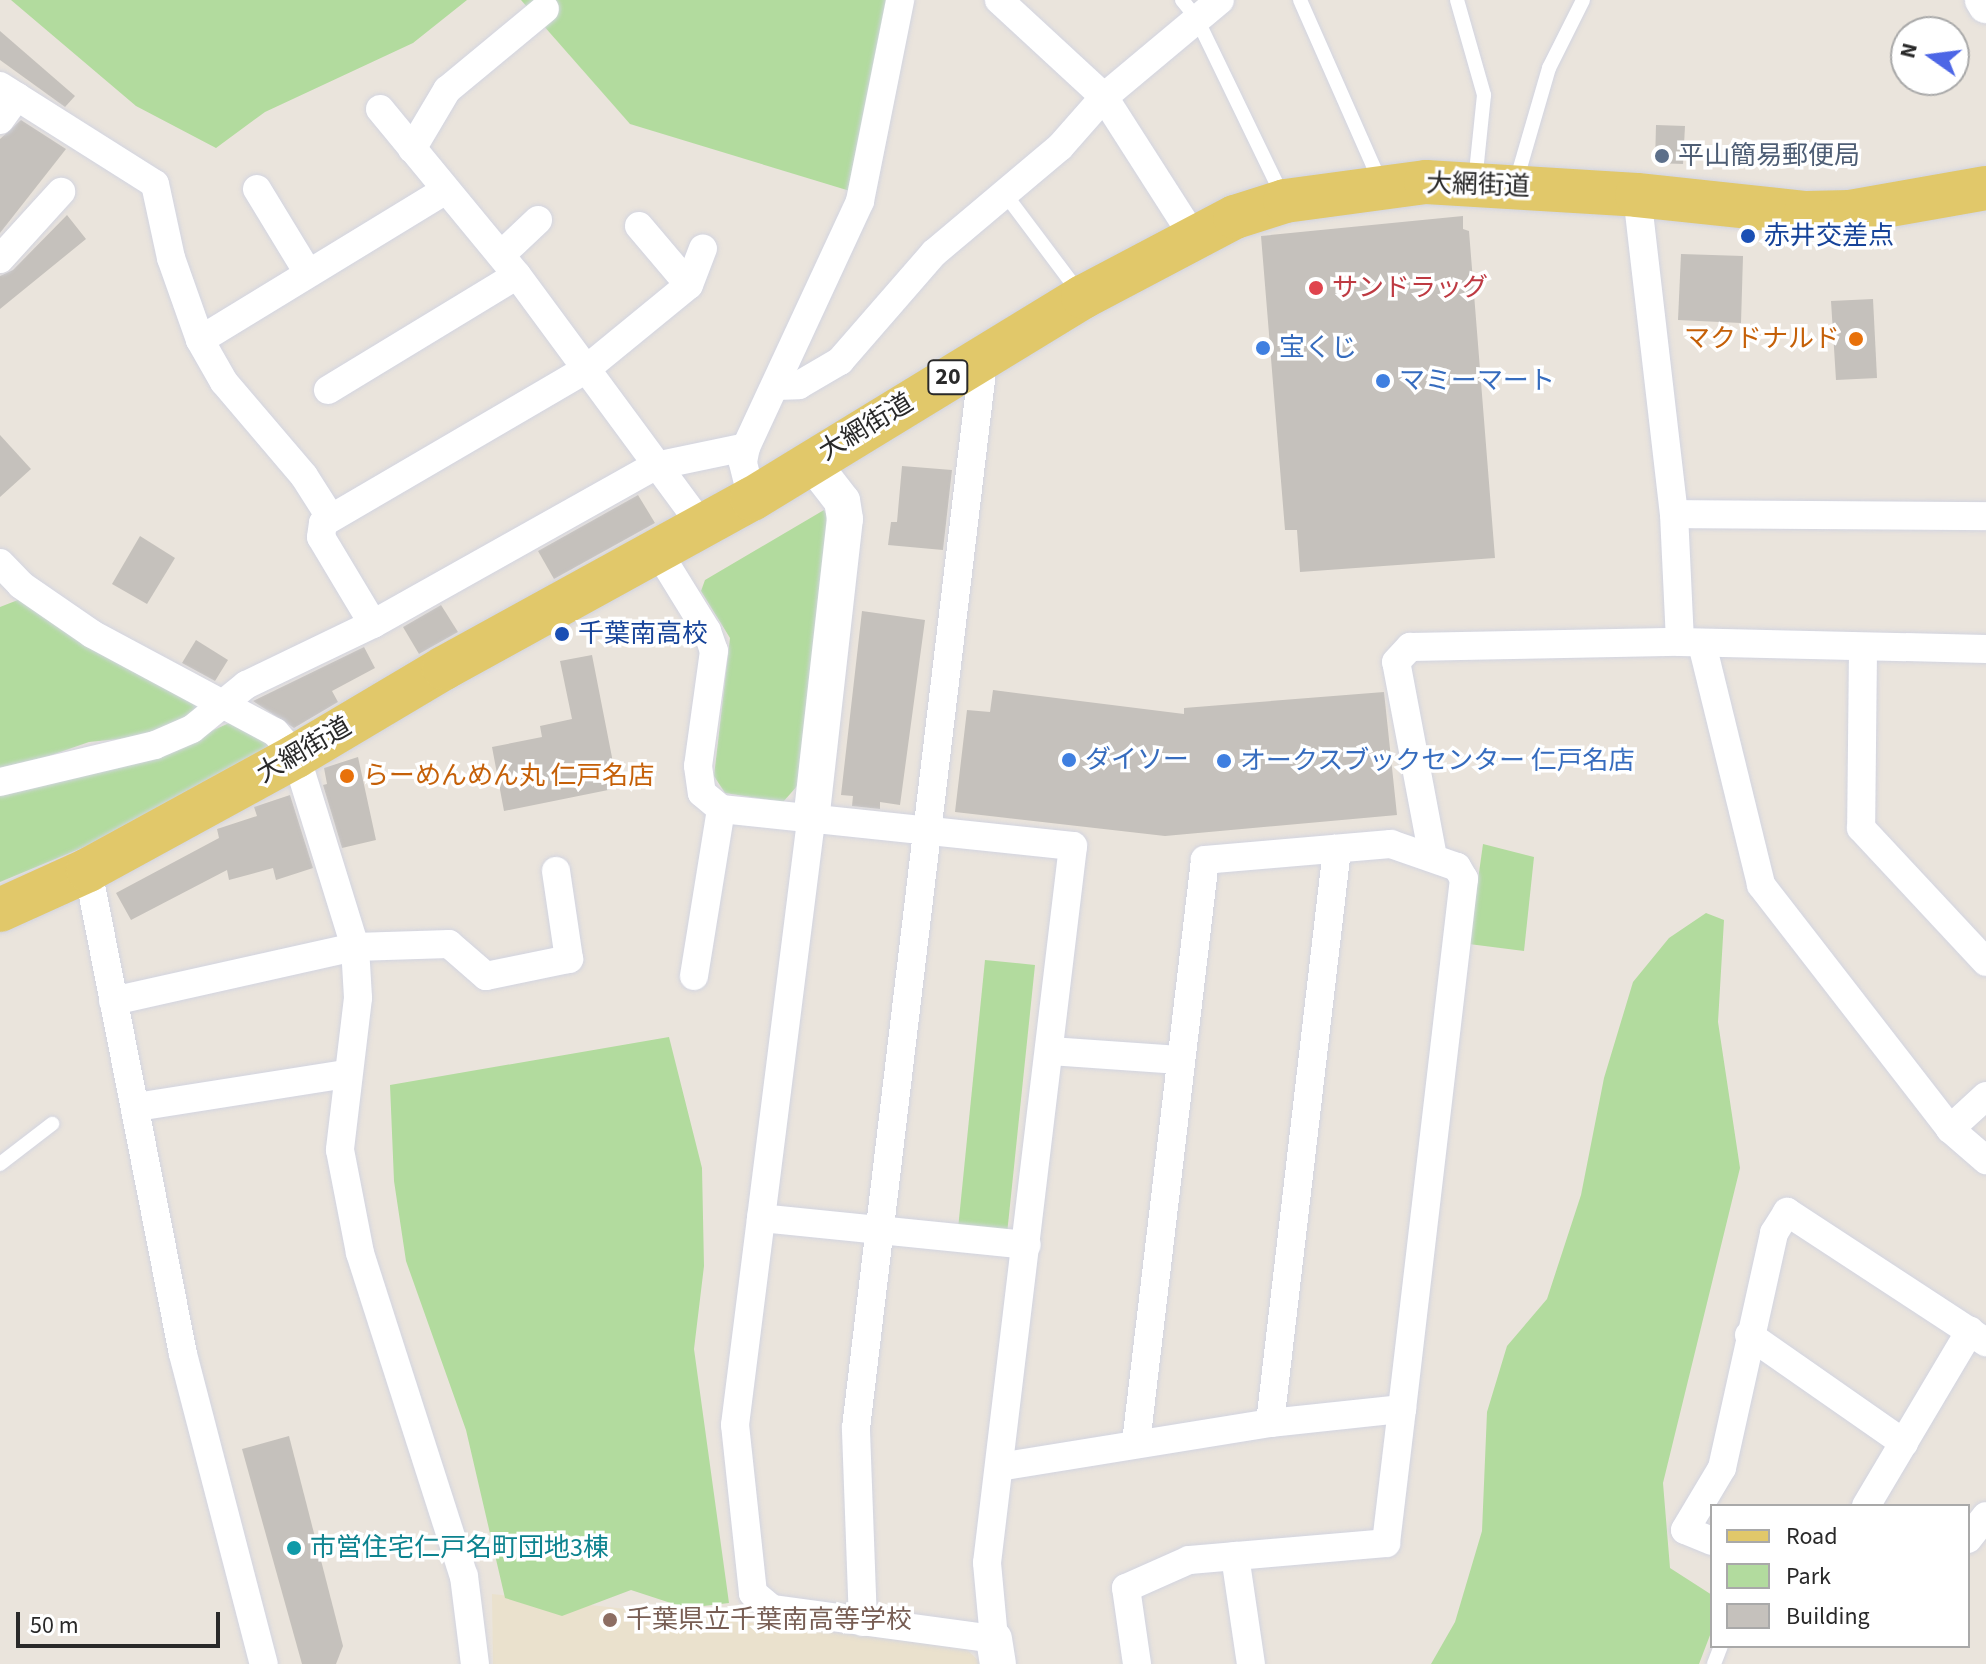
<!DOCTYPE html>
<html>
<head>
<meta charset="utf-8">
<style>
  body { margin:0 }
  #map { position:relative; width:1986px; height:1664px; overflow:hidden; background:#eae4dc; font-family:"Source Sans 3","Noto Sans JP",sans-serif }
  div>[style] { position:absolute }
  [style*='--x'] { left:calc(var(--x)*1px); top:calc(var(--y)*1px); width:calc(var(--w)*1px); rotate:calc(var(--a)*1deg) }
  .education>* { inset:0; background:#eae1cd }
  .green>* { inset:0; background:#b2db9e }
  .building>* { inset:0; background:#c5c1bc }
  .roads { filter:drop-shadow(0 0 2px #d2d4e0) drop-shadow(0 0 2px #d2d4e0) }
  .service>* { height:14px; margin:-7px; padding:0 7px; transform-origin:7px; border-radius:7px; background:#fff }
  .minor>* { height:28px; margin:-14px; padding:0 14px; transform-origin:14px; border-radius:14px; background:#fff }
  .tertiary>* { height:36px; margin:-18px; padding:0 18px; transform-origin:18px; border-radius:18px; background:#fff }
  .primary>* { height:44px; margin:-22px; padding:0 22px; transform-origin:22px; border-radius:22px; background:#e1c86a }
  .dots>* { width:22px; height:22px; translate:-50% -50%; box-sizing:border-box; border:4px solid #fff; border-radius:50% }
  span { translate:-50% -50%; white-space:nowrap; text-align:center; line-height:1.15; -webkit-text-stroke:7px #fff; paint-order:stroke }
  .shield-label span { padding:2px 6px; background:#fff; border:2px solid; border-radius:6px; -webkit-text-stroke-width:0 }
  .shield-label { font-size:24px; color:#292929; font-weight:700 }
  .service-label { font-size:26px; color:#4e5e75 }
  .left { translate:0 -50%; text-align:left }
  .street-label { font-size:26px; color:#292929 }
  .transit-label { font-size:26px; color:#164399 }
  .health-label { font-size:26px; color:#be3a42 }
  .food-label { font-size:26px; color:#c56008 }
  .right { translate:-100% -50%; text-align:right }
  .shop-label { font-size:26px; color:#366cbe }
  .culture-label { font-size:26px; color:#0d838f }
  .education-label { font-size:26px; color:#785e54 }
  .legend { position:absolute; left:1710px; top:1504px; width:260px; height:144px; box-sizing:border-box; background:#fff; border:2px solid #a9a9a9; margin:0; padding:10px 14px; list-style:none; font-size:24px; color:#292929 }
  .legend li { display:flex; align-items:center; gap:16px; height:40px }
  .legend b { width:40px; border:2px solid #a9a9a9 }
  .north { position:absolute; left:1890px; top:16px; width:80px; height:80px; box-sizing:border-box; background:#fff; border:2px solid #a9a9a9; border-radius:50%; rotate:284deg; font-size:22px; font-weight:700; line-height:32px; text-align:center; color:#292929 }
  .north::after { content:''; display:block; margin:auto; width:28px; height:36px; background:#4d66e6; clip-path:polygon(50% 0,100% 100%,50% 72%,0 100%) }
  .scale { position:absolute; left:16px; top:1612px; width:204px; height:36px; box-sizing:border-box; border:4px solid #292929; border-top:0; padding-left:10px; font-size:24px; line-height:28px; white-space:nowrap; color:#292929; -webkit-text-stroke:6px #fff; paint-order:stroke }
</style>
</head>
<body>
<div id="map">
  <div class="education">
    <div style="clip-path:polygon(492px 1594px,964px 1647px,982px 1664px,493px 1664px)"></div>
  </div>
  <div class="green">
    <div style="clip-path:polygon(11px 0,467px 0,413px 43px,265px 112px,216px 148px,136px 106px)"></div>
    <div style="clip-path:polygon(521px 0,889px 0,850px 191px,630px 124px)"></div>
    <div style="clip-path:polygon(824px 510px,830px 521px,798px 785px,783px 802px,725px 793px,714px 776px,730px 638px,701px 591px,705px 580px)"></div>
    <div style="clip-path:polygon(23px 598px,207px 706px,159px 735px,89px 742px,0 773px,0 607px)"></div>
    <div style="clip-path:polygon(238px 719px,269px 737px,270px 751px,94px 843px,0 882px,0 791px,163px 753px)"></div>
    <div style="clip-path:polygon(1483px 844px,1534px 857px,1524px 951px,1469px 944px)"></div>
    <div style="clip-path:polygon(1706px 913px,1724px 920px,1718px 1022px,1740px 1168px,1663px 1483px,1670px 1568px,1712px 1595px,1712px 1630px,1699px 1664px,1431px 1664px,1455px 1622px,1482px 1531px,1487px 1412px,1507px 1346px,1547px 1299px,1581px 1195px,1604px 1078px,1633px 982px,1669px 938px)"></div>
    <div style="clip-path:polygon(985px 960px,1035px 965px,1007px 1234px,958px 1229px)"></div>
    <div style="clip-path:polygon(669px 1037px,702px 1168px,704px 1266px,694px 1349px,729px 1603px,686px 1608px,631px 1590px,562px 1616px,505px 1598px,466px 1430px,406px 1261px,394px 1181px,390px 1085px)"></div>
  </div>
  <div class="building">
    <div style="clip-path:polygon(0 31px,75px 96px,65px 107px,0 60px)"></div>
    <div style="clip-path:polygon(21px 120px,66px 149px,0 233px,0 139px)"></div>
    <div style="clip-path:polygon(1656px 125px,1685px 126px,1683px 164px,1655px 163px)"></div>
    <div style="clip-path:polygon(67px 215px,86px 239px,0 309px,0 276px,13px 270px)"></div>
    <div style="clip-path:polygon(1463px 216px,1463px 229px,1469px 231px,1495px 558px,1300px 572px,1297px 530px,1285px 530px,1261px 236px)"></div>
    <div style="clip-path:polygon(1681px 254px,1743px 256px,1741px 323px,1678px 320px)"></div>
    <div style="clip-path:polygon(1873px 299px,1877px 378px,1836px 380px,1831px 301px)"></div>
    <div style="clip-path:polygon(0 435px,31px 469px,0 497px)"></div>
    <div style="clip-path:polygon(902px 466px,952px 470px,943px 550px,888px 545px,891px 522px,897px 522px)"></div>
    <div style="clip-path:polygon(638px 495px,655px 523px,554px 579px,538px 551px)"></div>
    <div style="clip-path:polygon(140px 536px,175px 558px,147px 604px,112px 584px)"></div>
    <div style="clip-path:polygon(441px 605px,458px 632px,419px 654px,403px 627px)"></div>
    <div style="clip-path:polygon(862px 611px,925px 620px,900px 805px,880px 802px,880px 809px,852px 806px,853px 796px,841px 795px)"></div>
    <div style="clip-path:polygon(196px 640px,228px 660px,215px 681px,182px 663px)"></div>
    <div style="clip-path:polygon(364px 647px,375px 668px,332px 691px,338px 702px,294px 728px,253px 701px)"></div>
    <div style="clip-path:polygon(592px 655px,618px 788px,504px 811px,492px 747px,542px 737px,540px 726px,572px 719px,560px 661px)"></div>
    <div style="clip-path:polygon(993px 690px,1184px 714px,1184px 708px,1384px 692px,1397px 815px,1165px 836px,955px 812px,967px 710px,990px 712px)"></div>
    <div style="clip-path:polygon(358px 757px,376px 840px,342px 848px,323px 785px,327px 784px,324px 768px)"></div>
    <div style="clip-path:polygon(290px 795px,313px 868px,276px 880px,273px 868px,229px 880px,227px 870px,131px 920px,116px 893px,219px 838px,217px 829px,257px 816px,254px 807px)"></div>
    <div style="clip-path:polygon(289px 1436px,343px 1646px,336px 1664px,302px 1664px,242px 1449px)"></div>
  </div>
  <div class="roads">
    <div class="service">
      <div style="--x:1182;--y:0;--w:22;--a:51"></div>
      <div style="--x:1196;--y:17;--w:200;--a:64.2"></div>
      <div style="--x:1300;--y:0;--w:201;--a:66.2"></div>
      <div style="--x:1457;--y:0;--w:99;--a:74.1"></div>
      <div style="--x:1484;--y:95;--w:87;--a:95.9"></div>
      <div style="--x:1515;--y:185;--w:122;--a:-73.8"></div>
      <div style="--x:1549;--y:68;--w:76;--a:-63.4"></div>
      <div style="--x:1005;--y:194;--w:125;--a:53.1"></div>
      <div style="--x:0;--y:1164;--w:66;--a:-37.6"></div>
      <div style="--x:1714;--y:1664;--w:19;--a:-69"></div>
    </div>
    <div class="minor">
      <div style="--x:999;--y:0;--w:143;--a:42.7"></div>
      <div style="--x:1104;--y:97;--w:167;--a:57.4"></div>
      <div style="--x:0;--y:86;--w:183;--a:32.3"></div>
      <div style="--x:155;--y:184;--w:76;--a:77.8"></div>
      <div style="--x:171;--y:258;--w:87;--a:70.5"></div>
      <div style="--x:200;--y:340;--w:48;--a:60.3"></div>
      <div style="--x:224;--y:382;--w:123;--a:49.6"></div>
      <div style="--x:304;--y:476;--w:49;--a:57.6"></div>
      <div style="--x:380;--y:109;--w:215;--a:50.5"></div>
      <div style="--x:517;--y:275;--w:310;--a:53.6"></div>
      <div style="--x:0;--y:120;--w:29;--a:-54"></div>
      <div style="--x:412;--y:149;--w:69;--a:-59.3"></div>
      <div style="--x:447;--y:90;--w:127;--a:-39.6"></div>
      <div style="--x:257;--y:189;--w:98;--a:58.7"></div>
      <div style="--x:1637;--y:195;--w:321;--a:83.4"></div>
      <div style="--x:1674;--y:514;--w:128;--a:87.3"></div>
      <div style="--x:639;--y:226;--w:77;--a:49.7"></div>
      <div style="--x:501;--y:255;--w:51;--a:-43.4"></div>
      <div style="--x:0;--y:259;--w:91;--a:-47.7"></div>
      <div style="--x:200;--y:340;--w:286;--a:-31.4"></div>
      <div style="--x:776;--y:386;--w:23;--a:-2"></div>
      <div style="--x:799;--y:385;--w:48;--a:-30.3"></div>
      <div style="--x:840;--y:361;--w:143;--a:-49"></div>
      <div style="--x:934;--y:253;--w:165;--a:-40.1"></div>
      <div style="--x:1060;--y:147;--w:67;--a:-48.7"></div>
      <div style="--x:1104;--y:97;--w:151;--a:-39.9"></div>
      <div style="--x:328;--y:390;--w:221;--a:-31.3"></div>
      <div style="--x:752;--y:499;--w:38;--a:-104"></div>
      <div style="--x:743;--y:462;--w:15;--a:-79"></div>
      <div style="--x:746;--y:447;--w:271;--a:-65.1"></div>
      <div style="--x:860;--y:201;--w:205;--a:-78.7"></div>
      <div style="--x:1674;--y:514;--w:312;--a:0.4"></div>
      <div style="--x:657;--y:550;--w:95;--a:58.3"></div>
      <div style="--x:707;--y:631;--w:21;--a:71"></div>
      <div style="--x:714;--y:651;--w:116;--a:97.9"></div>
      <div style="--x:698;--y:766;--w:27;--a:82"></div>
      <div style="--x:702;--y:793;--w:25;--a:40"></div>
      <div style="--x:721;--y:809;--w:354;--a:6"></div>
      <div style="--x:1073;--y:846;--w:722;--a:96.84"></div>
      <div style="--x:987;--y:1563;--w:76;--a:84.7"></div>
      <div style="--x:994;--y:1639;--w:224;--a:-172.3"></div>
      <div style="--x:772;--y:1609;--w:25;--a:-140"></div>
      <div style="--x:753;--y:1593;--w:169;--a:-96.1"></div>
      <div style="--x:735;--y:1425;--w:609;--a:-82.83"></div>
      <div style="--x:0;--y:563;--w:30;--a:46"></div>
      <div style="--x:21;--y:585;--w:86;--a:34.6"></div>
      <div style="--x:92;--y:634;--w:208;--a:28.2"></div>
      <div style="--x:275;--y:732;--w:32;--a:49"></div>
      <div style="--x:296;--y:756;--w:200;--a:72.8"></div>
      <div style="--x:355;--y:947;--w:51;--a:86.6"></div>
      <div style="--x:358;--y:998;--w:153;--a:96.8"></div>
      <div style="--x:340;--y:1150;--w:105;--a:79"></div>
      <div style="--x:360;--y:1253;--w:339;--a:72.2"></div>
      <div style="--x:464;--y:1576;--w:89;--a:82.9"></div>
      <div style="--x:373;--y:624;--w:101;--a:-120.9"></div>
      <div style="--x:321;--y:537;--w:14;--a:-82"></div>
      <div style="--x:323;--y:523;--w:303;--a:-30.3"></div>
      <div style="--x:585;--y:370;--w:134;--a:-39.3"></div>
      <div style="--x:689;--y:285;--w:39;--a:-69"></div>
      <div style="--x:1702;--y:644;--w:248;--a:76.2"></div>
      <div style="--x:1761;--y:885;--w:309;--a:52.2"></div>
      <div style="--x:1950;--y:1129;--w:48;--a:40.7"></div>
      <div style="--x:1863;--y:649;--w:179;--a:90.6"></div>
      <div style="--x:1861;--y:828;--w:183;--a:47"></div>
      <div style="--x:0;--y:782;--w:159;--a:-13.4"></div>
      <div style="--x:155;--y:745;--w:40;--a:-23.4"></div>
      <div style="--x:192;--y:729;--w:70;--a:-39.2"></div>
      <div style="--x:246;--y:685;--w:141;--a:-25.7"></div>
      <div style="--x:373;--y:624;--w:323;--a:-29.3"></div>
      <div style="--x:655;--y:466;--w:93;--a:-11.8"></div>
      <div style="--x:1433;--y:857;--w:198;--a:-100.7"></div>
      <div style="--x:1396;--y:662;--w:21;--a:-47"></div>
      <div style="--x:1410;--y:647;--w:270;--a:-1.1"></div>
      <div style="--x:1680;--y:642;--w:306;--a:1.3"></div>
      <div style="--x:88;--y:870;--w:493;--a:78.9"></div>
      <div style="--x:183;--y:1354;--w:320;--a:75.4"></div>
      <div style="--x:694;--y:976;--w:169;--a:-80.8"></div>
      <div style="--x:113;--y:1001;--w:248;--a:-12.6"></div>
      <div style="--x:355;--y:947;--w:94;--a:-1.8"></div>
      <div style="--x:449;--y:944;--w:49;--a:40.9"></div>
      <div style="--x:486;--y:976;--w:85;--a:-11.6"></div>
      <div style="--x:569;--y:959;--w:89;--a:-98.4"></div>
      <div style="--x:1050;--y:1051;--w:130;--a:4"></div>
      <div style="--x:137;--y:1107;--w:211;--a:-9"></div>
      <div style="--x:1950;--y:1129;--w:49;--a:-42.5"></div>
      <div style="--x:761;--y:1218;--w:267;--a:5.8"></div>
      <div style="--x:1749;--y:1335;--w:189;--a:34.9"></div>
      <div style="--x:1270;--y:1423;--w:578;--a:-83.34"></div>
      <div style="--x:999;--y:1467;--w:275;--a:-9.2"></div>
      <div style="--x:1270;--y:1423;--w:133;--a:-6.1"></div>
      <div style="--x:1402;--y:1409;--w:534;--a:-83.33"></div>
      <div style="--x:1464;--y:879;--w:14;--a:-120"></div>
      <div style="--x:1457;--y:867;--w:70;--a:-160.8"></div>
      <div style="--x:1391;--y:844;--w:187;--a:175.1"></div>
      <div style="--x:1205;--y:860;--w:587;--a:96.75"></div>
      <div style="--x:1866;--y:1506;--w:204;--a:-59.3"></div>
      <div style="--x:1968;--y:1539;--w:29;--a:-52"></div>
      <div style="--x:1712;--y:1541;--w:29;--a:-158"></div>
      <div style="--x:1685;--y:1530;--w:72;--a:-59.2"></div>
      <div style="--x:1722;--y:1468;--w:241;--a:-77.5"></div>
      <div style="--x:1774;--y:1233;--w:25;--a:-58"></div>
      <div style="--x:1787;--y:1212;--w:238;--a:33.2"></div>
      <div style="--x:1235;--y:1556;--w:109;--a:81.6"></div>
      <div style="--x:863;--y:1622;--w:194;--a:-92.1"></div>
      <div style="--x:856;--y:1428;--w:1081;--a:-83.2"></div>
      <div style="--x:1137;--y:1664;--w:77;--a:-98.2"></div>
      <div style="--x:1126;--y:1588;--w:69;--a:-24"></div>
      <div style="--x:1189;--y:1560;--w:198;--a:-4.9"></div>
      <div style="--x:1386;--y:1543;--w:135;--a:-83.2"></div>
    </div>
    <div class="tertiary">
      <div style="--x:1983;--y:0;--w:6;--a:59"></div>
      <div style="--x:811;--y:821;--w:304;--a:-83.6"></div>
      <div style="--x:845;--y:519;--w:18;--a:-99"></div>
      <div style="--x:842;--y:501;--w:51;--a:-127.8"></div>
      <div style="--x:994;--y:1639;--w:25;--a:81"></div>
    </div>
    <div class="primary">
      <div style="--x:0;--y:910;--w:97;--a:-24.4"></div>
      <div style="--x:88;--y:870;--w:237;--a:-28.7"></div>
      <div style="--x:296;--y:756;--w:172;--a:-30.7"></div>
      <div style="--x:444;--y:668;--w:351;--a:-28.8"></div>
      <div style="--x:752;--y:499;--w:388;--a:-31.4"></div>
      <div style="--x:1083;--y:297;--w:172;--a:-27.8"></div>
      <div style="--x:1235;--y:217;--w:52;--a:-17.7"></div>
      <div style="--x:1285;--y:201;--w:142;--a:-7.7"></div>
      <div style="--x:1426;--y:182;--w:211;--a:3.5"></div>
      <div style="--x:1637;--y:195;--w:170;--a:6.1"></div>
      <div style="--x:1806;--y:213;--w:44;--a:-1.3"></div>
      <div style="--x:1850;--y:212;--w:138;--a:-10"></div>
    </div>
  </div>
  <div class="dots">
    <div style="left:1662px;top:156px;background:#5c6f8a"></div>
    <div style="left:1748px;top:236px;background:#1a4fb4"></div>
    <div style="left:1316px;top:288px;background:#e0444e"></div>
    <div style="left:1856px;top:339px;background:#e8710a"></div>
    <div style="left:1263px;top:348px;background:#3f7fe0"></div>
    <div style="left:1383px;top:381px;background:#3f7fe0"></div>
    <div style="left:562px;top:634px;background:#1a4fb4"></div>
    <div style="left:1069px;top:760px;background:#3f7fe0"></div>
    <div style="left:1224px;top:761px;background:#3f7fe0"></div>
    <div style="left:347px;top:776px;background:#e8710a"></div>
    <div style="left:294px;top:1548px;background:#0f9aa8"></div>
    <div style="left:610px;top:1620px;background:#8d6e63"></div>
  </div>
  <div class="shield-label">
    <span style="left:948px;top:377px">20</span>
  </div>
  <div class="service-label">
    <span class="left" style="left:1678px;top:156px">平山簡易郵便局</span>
  </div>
  <div class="street-label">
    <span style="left:1478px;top:185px;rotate:2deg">大網街道</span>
    <span style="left:866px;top:427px;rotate:-31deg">大網街道</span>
    <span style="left:304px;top:750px;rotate:-30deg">大網街道</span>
  </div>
  <div class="transit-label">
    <span class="left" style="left:1764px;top:236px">赤井交差点</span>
    <span class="left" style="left:578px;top:634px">千葉南高校</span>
  </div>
  <div class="health-label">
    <span class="left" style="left:1332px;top:288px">サンドラッグ</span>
  </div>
  <div class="food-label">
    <span class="right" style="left:1840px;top:339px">マクドナルド</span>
    <span class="left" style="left:363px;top:776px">らーめんめん丸 仁戸名店</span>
  </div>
  <div class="shop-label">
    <span class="left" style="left:1279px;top:348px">宝くじ</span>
    <span class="left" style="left:1399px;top:381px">マミーマート</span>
    <span class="left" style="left:1085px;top:760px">ダイソー</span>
    <span class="left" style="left:1240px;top:761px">オークスブックセンター 仁戸名店</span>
  </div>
  <div class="culture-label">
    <span class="left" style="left:310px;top:1548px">市営住宅仁戸名町団地3棟</span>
  </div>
  <div class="education-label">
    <span class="left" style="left:626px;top:1620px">千葉県立千葉南高等学校</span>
  </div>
  <ul class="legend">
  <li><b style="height:10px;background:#e1c86a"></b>Road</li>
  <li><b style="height:22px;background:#b2db9e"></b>Park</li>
  <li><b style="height:22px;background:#c5c1bc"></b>Building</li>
  </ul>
  <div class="north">N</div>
  <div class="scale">50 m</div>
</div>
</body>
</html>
